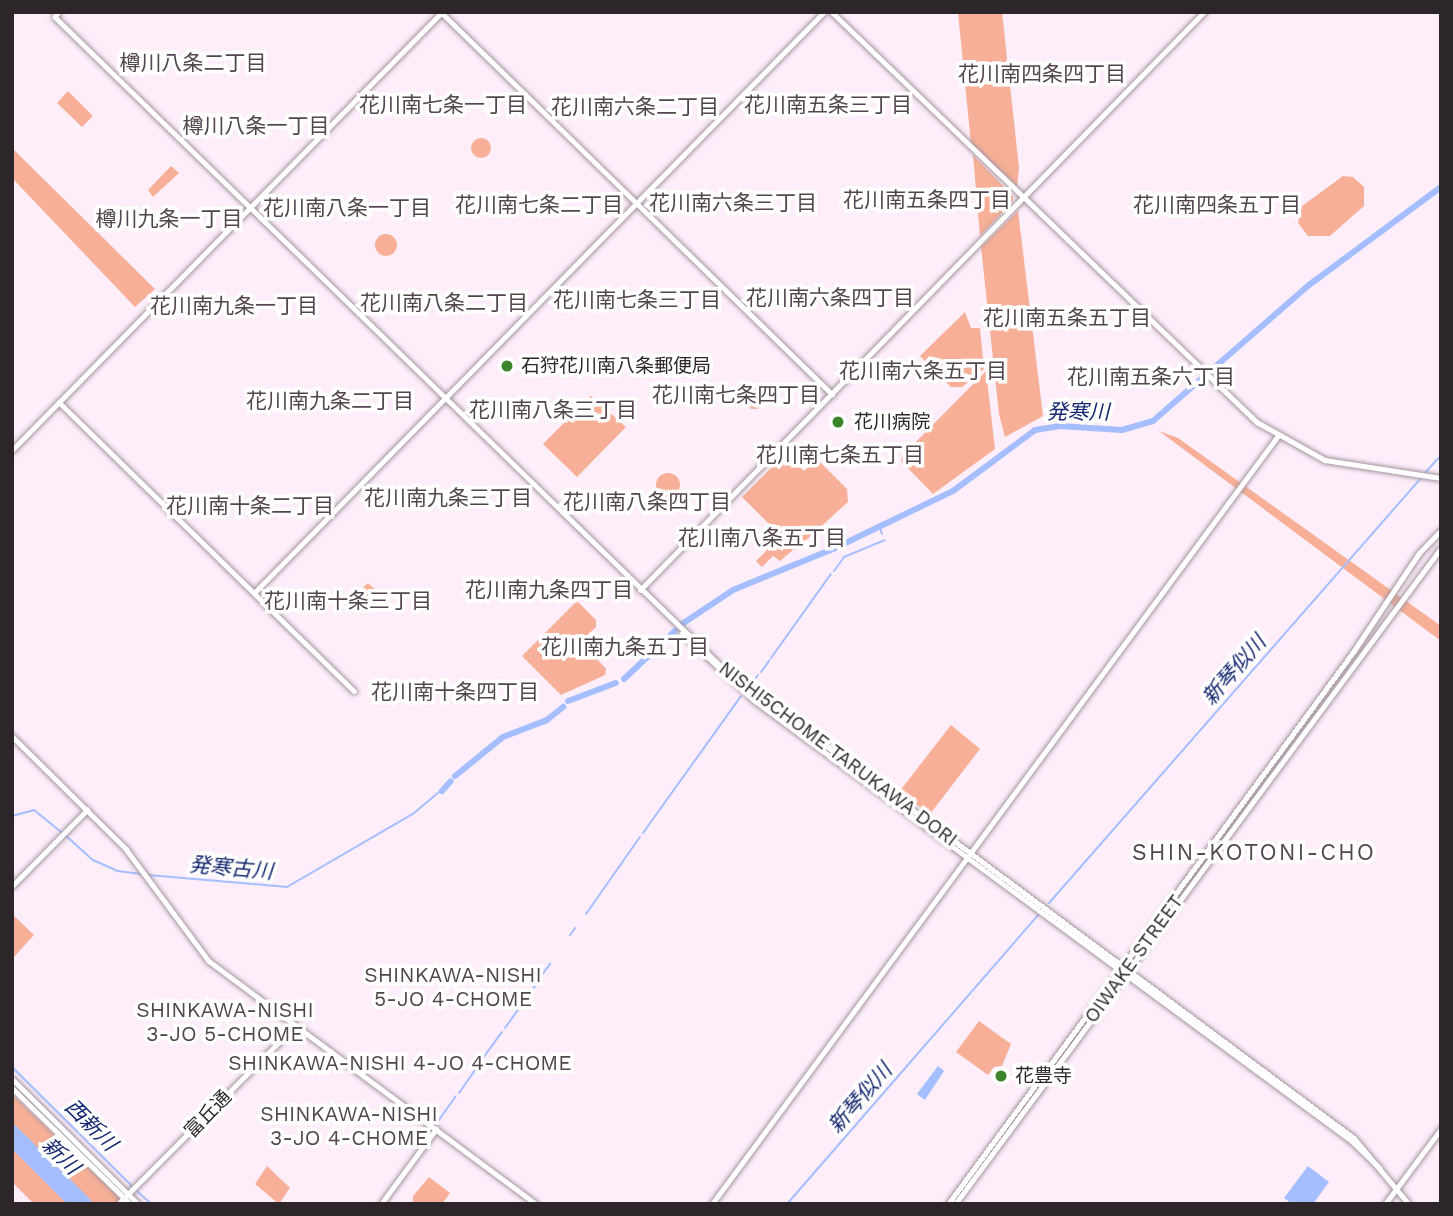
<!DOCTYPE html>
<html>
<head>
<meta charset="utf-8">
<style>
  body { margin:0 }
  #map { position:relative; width:1453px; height:1216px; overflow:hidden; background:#fdeefa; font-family:"Work Sans","Noto Sans JP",sans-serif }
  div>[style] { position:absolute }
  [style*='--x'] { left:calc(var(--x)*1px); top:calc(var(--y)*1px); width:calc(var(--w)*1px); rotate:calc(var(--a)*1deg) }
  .green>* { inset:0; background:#f7b097 }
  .round { border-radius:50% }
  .water>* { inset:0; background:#a4beff }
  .stream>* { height:2px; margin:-1px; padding:0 1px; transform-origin:1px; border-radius:1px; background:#a4beff }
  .river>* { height:6px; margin:-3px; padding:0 3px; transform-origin:3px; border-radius:3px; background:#a4beff }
  .roads { filter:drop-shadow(0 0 2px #a596a1) drop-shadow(0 0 2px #a596a1) }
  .secondary>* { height:4.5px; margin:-2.25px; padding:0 2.25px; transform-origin:2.25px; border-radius:2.25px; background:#fff }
  .primary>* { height:5px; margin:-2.5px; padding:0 2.5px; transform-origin:2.5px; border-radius:2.5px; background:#fff }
  .dots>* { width:19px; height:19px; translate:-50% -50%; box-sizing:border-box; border:4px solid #fff; border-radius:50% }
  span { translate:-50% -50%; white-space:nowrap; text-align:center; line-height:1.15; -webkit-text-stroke:7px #fff; paint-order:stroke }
  .poi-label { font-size:19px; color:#2c262b }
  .left { translate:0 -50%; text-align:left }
  .street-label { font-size:19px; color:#2c262b }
  .neighbourhood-label { font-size:21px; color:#52464f }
  .water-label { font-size:21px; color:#172972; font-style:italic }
  .quarter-label { font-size:23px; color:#52464f; letter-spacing:2px }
  .frame { position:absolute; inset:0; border:14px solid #2c262b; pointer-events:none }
</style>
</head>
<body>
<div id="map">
  <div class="green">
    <div style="clip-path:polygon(958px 12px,1002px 12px,1019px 168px,1017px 186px,971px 144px)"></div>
    <div style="clip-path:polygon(68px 91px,93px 116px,82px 127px,57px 103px)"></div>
    <div class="round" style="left:471px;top:138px;width:20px;height:20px"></div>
    <div style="clip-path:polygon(12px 148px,155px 289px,135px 307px,12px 178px)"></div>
    <div style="clip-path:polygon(973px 155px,1013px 196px,1013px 201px,980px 236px)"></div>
    <div style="clip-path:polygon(171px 166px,179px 173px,153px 197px,148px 190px)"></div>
    <div style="clip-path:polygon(1343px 176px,1353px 177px,1364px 187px,1364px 206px,1330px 236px,1308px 236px,1298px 223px,1302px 206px)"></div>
    <div style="clip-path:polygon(1018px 211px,1043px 416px,1005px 437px,999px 414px,981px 247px)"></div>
    <div class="round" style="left:375px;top:234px;width:22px;height:22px"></div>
    <div style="clip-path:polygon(965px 312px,971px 328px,980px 328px,984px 369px,962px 387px,951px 387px,920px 356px)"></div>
    <div style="clip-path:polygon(986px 371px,995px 449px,933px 494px,901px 461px,903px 455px)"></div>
    <div class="round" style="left:742px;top:385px;width:24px;height:24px"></div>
    <div style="clip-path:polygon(591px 396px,626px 427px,577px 477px,543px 444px)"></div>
    <div style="clip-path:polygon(1159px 431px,1178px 438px,1441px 626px,1441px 641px)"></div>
    <div style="clip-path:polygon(785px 454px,804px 471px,817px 459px,847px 489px,848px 502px,795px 550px,742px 497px)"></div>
    <div class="round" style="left:656px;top:473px;width:24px;height:24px"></div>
    <div style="clip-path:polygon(780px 537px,793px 550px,780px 561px,773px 556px,762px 567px,756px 561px)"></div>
    <div style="clip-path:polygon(368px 583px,380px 594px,361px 614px,348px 602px)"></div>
    <div style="clip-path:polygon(577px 601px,596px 620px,596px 627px,581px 641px,606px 669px,605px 675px,561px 695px,522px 656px)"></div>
    <div style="clip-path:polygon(951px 725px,980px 749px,930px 814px,899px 792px)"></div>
    <div style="clip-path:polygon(12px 914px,34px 935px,12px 959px)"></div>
    <div style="clip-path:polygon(979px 1021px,1011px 1044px,1002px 1066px,994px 1067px,988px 1075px,956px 1052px)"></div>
    <div style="clip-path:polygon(12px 1094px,126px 1204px,34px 1204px,12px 1182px)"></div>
    <div style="clip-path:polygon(267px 1166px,290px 1188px,279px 1204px,255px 1184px)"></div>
    <div style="clip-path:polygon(429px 1177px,450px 1193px,442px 1204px,413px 1204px,413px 1196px)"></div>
  </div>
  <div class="water">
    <div style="clip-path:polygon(938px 1066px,944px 1071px,925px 1100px,917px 1094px)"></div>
    <div style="clip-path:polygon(12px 1122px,85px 1194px,94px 1204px,67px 1204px,12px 1149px)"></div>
    <div style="clip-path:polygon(1308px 1166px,1329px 1182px,1313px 1204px,1292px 1204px,1284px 1198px)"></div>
  </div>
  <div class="stream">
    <div style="--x:1425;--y:473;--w:24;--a:-48"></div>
    <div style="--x:880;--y:528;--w:6;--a:72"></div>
    <div style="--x:834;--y:571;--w:17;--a:-54"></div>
    <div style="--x:844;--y:557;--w:44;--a:-22.5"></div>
    <div style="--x:771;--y:658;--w:103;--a:-54.5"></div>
    <div style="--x:761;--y:672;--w:14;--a:-54"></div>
    <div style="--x:752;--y:683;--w:10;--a:-53"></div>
    <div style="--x:12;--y:816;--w:23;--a:-15"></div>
    <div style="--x:34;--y:810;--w:35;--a:39"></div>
    <div style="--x:643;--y:833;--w:168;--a:-54.4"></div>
    <div style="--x:65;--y:835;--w:38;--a:42"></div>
    <div style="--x:93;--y:860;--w:27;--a:24"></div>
    <div style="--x:118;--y:871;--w:24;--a:7"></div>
    <div style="--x:148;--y:875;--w:140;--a:4.9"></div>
    <div style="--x:287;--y:887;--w:147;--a:-30.2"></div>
    <div style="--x:414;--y:813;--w:35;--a:-40"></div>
    <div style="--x:1049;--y:903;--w:566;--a:-48.8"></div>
    <div style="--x:586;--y:914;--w:94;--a:-55"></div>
    <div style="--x:570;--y:935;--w:9;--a:-54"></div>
    <div style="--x:542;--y:975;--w:14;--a:-54"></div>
    <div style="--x:505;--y:1028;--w:60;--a:-54.5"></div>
    <div style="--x:483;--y:1058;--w:32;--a:-54"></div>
    <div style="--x:12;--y:1067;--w:169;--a:44.8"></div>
    <div style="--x:459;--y:1093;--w:35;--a:-55"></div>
    <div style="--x:439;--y:1120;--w:29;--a:-55"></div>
    <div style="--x:136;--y:1190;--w:21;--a:43"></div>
    <div style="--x:787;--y:1204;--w:383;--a:-49"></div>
  </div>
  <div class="river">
    <div style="--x:682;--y:624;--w:61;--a:-33.7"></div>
    <div style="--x:733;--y:590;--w:108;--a:-22.3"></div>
    <div style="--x:833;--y:549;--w:133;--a:-25.8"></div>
    <div style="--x:953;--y:491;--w:102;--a:-36.6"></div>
    <div style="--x:1035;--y:430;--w:24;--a:-9"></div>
    <div style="--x:1059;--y:426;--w:63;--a:3.6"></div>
    <div style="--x:1122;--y:430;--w:32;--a:-16"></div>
    <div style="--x:1153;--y:421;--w:207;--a:-41.1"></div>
    <div style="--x:1309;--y:285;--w:164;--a:-36.6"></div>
    <div style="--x:624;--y:679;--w:70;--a:-43.3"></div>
    <div style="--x:568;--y:701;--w:51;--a:-20.6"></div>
    <div style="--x:455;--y:776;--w:62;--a:-39.1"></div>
    <div style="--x:503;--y:737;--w:47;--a:-21.1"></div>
    <div style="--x:547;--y:720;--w:21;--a:-39"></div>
    <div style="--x:442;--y:791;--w:13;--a:-48"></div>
  </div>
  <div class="roads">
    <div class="secondary">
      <div style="--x:59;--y:12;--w:6;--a:129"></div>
      <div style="--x:55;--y:17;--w:938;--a:44.27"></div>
      <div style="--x:727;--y:672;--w:781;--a:36.62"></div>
      <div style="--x:1354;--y:1138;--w:86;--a:50.2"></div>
      <div style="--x:441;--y:12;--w:547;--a:44.33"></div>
      <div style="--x:832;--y:12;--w:591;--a:43.97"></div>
      <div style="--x:1257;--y:422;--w:78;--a:29.2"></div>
      <div style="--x:1325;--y:460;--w:117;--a:8.8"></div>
      <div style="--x:59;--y:402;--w:413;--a:44.4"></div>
      <div style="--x:640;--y:590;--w:808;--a:-45.7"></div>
      <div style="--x:254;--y:593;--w:814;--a:-45.55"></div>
      <div style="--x:682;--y:633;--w:98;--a:42.9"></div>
      <div style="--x:754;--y:700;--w:743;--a:36.41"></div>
      <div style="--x:1352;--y:1141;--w:39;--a:44"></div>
      <div style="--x:12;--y:736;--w:161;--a:44.7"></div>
      <div style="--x:126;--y:849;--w:139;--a:53.5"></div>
      <div style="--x:209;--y:961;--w:407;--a:36.6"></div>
      <div style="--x:12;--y:886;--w:107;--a:-45.4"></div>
      <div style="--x:118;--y:1204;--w:251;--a:-45.2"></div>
      <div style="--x:381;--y:1204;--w:93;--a:-53.7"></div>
      <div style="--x:712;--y:1204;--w:953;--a:-53.62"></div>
      <div style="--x:1385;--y:1204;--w:94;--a:-53.3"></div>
    </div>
    <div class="primary">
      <div style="--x:12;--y:450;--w:614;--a:-45.53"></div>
      <div style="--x:12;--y:1079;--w:177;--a:44.8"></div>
      <div style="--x:12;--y:1088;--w:165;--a:44.5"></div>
      <div style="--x:948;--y:1204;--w:685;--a:-53.73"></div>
      <div style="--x:1353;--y:652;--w:119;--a:-56.3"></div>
      <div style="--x:1419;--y:553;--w:32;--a:-46"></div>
      <div style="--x:955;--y:1204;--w:816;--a:-53.47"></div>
    </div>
  </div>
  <div class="dots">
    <div style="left:507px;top:366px;background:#3b842b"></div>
    <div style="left:838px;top:422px;background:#3b842b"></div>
    <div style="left:1001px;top:1076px;background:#3b842b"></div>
  </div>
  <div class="poi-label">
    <span class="left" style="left:521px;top:366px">石狩花川南八条郵便局</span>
    <span class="left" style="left:854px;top:422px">花川病院</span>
    <span class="left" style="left:1015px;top:1076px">花豊寺</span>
  </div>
  <div class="street-label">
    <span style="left:838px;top:754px;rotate:37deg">NISHI5CHOME TARUKAWA DORI</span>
    <span style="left:1134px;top:959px;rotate:-54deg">OIWAKE STREET</span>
    <span style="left:208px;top:1114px;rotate:-46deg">富丘通</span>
  </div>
  <div class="neighbourhood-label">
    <span style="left:193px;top:63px">樽川八条二丁目</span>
    <span style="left:1042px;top:74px">花川南四条四丁目</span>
    <span style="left:443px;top:105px">花川南七条一丁目</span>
    <span style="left:828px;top:105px">花川南五条三丁目</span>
    <span style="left:635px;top:107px">花川南六条二丁目</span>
    <span style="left:256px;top:126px">樽川八条一丁目</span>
    <span style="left:927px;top:200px">花川南五条四丁目</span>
    <span style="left:733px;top:203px">花川南六条三丁目</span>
    <span style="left:539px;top:205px">花川南七条二丁目</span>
    <span style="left:1217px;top:205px">花川南四条五丁目</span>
    <span style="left:347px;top:208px">花川南八条一丁目</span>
    <span style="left:169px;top:219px">樽川九条一丁目</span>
    <span style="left:830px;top:298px">花川南六条四丁目</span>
    <span style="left:637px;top:300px">花川南七条三丁目</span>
    <span style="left:444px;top:303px">花川南八条二丁目</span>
    <span style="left:234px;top:306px">花川南九条一丁目</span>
    <span style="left:1067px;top:318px">花川南五条五丁目</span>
    <span style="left:923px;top:371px">花川南六条五丁目</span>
    <span style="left:1151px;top:377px">花川南五条六丁目</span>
    <span style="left:736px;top:395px">花川南七条四丁目</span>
    <span style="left:330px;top:401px">花川南九条二丁目</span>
    <span style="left:553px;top:410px">花川南八条三丁目</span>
    <span style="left:840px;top:455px">花川南七条五丁目</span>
    <span style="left:448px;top:498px">花川南九条三丁目</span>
    <span style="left:647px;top:502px">花川南八条四丁目</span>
    <span style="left:250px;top:506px">花川南十条二丁目</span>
    <span style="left:762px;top:538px">花川南八条五丁目</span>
    <span style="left:549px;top:590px">花川南九条四丁目</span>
    <span style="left:348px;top:601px">花川南十条三丁目</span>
    <span style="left:625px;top:647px">花川南九条五丁目</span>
    <span style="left:455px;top:692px">花川南十条四丁目</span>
    <span style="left:453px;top:987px">SHINKAWA-NISHI<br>5-JO 4-CHOME</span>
    <span style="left:225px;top:1022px">SHINKAWA-NISHI<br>3-JO 5-CHOME</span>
    <span style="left:400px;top:1063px">SHINKAWA-NISHI 4-JO 4-CHOME</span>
    <span style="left:349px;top:1126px">SHINKAWA-NISHI<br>3-JO 4-CHOME</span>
  </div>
  <div class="water-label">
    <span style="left:1078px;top:412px">発寒川</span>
    <span style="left:1234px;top:670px;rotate:-49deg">新琴似川</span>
    <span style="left:231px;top:868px;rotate:5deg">発寒古川</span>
    <span style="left:860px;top:1098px;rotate:-49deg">新琴似川</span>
    <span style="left:91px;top:1125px;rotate:45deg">西新川</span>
    <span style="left:61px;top:1156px;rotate:44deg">新川</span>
  </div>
  <div class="quarter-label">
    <span style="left:1254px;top:853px">SHIN-KOTONI-CHO</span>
  </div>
  <div class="frame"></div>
</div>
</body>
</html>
